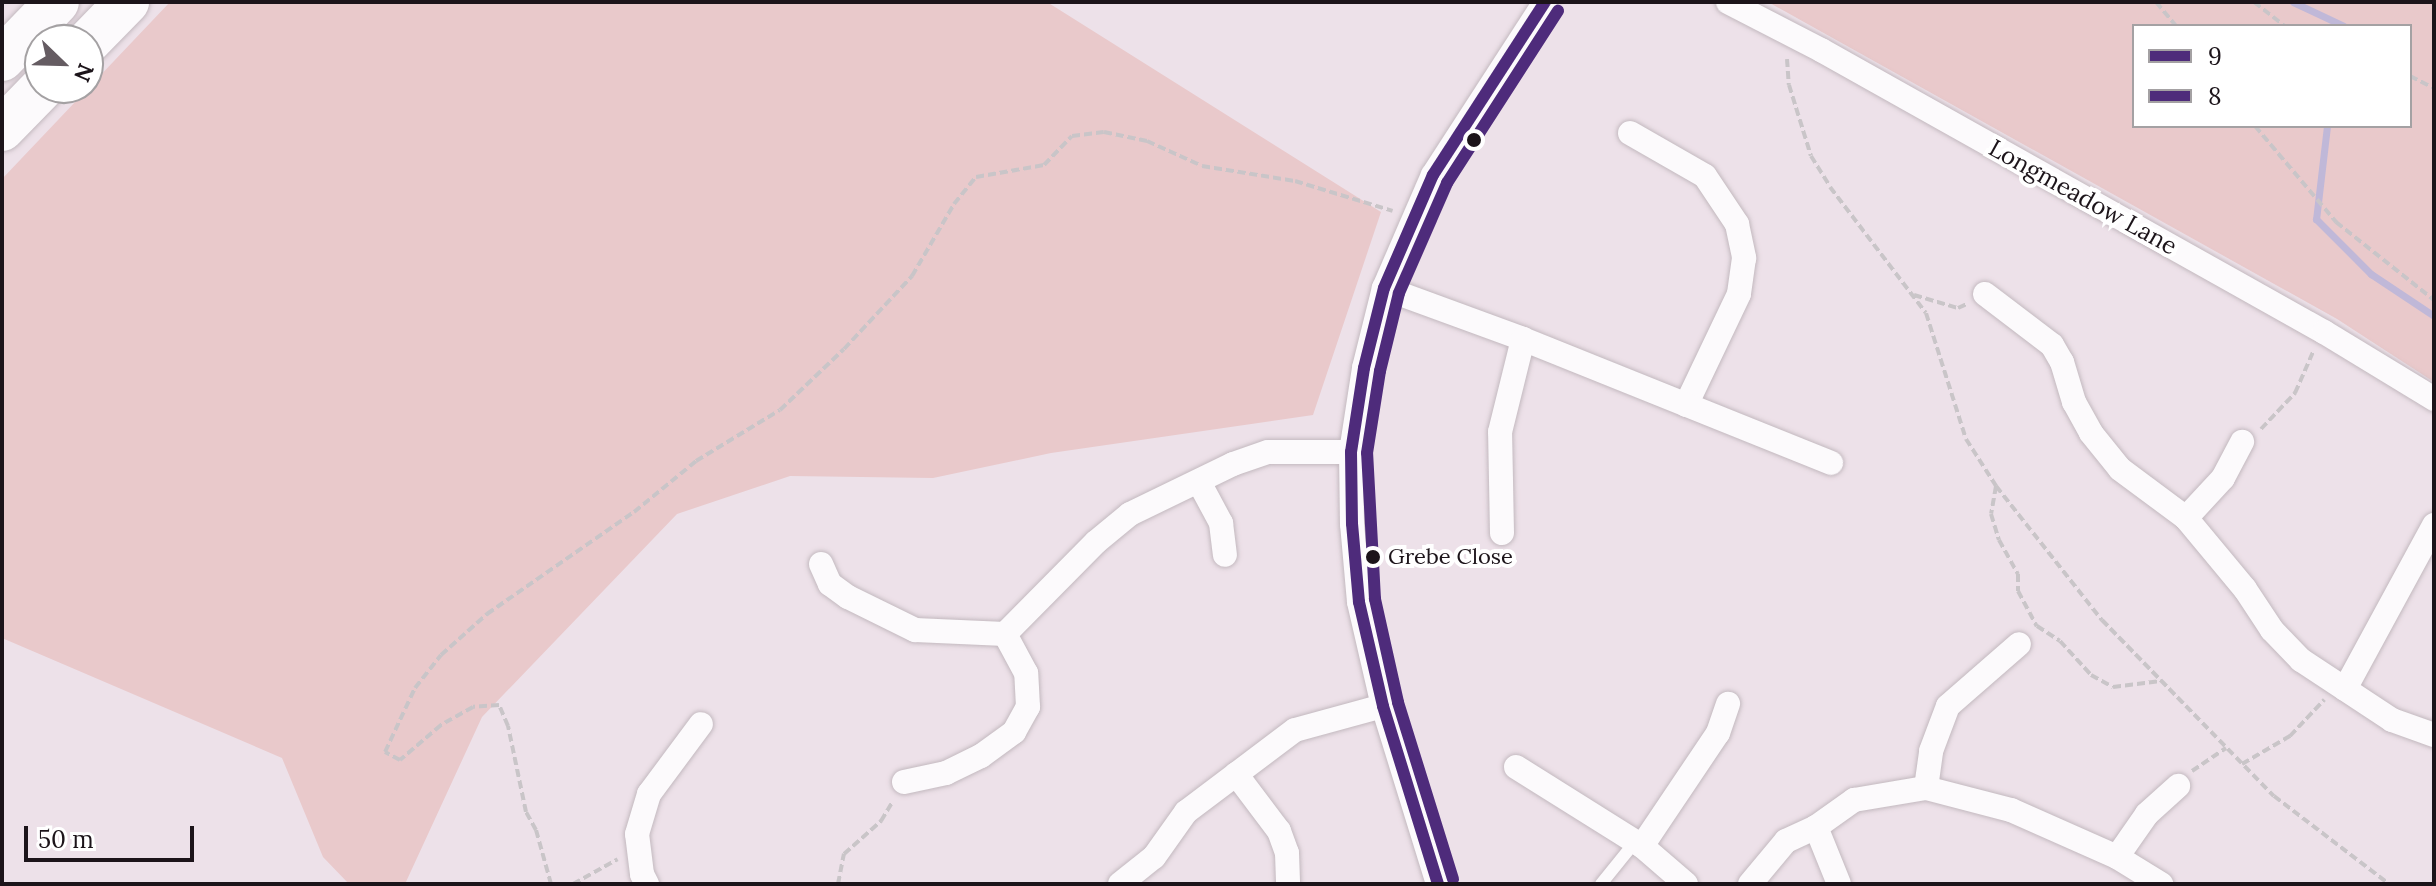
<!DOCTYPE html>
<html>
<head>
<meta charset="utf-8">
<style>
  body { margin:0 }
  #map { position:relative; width:2436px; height:886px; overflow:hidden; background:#ede1e9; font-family:Lora,serif }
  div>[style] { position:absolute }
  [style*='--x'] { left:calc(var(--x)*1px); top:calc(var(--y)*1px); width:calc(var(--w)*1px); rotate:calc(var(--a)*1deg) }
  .green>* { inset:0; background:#e9c9cb }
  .stream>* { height:7px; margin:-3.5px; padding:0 3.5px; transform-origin:3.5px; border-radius:3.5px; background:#c0b8d8 }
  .path>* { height:4px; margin-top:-2px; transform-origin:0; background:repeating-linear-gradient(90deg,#c9c5c8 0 8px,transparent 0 12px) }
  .roads { filter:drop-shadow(0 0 2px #c3b9bf) drop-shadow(0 0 2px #c3b9bf) }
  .lane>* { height:12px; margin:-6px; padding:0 6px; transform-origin:6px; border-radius:6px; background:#fcfafc }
  .street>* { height:24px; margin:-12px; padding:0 12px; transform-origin:12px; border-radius:12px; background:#fcfafc }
  .highway>* { height:44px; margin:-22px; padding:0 22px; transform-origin:22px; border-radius:22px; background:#fcfafc }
  .bus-1>* { height:12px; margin:-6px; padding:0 6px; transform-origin:6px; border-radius:6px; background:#4e2b7b }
  .bus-2>* { height:12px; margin:-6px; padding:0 6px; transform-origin:6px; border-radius:6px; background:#4e2b7b }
  .dots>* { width:22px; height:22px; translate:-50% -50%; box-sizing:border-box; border:4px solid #fff; border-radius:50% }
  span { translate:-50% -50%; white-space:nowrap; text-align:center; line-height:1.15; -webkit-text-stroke:8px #fff; paint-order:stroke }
  .bus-label { font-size:22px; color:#1c141a }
  .left { translate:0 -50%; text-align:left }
  .street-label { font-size:24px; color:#1c141a }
  .frame { position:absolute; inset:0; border:4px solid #1c141a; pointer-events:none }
  .legend { position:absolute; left:2132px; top:24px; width:280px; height:104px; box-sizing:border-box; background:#fff; border:2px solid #a4a1a3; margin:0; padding:10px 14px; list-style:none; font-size:24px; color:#1c141a }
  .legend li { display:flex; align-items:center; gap:16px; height:40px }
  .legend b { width:40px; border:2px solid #a4a1a3 }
  .north { position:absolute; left:24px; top:24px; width:80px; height:80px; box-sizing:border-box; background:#fff; border:2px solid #a4a1a3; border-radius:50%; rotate:113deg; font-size:22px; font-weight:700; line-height:32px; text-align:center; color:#1c141a }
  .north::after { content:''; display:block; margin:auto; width:28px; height:36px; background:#655c62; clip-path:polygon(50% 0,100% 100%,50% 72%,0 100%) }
  .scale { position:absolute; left:24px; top:826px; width:170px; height:36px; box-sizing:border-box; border:4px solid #1c141a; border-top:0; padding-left:10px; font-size:24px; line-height:28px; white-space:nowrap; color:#1c141a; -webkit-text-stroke:6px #fff; paint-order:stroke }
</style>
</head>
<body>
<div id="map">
  <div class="green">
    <div style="clip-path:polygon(170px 2px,1047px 2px,1381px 212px,1313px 415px,1051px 453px,933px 478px,790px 476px,677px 514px,482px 717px,405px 884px,349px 884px,323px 857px,282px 758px,2px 638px,2px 179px)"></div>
    <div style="clip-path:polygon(evenodd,1768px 2px,2434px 2px,2434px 382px,2337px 319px,1768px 2px,2134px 26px,2410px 26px,2410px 126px,2134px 126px,2134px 26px)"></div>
  </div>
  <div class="stream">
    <div style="--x:2293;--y:2;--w:56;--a:25.2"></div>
    <div style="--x:2327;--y:126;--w:94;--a:96.7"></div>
    <div style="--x:2316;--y:219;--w:78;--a:45"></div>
    <div style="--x:2371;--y:274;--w:76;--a:33.7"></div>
  </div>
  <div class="path">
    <div style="--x:2156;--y:2;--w:31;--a:50"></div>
    <div style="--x:2254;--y:2;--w:39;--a:38"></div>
    <div style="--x:1787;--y:59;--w:26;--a:86"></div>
    <div style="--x:1789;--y:85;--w:74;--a:72.8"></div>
    <div style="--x:1811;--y:156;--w:36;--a:58"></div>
    <div style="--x:1830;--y:187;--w:158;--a:52.7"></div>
    <div style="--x:1926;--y:313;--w:132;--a:72.4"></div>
    <div style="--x:1966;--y:439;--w:56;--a:57.4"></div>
    <div style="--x:1996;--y:486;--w:171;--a:51.7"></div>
    <div style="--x:2102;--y:620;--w:246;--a:45.7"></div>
    <div style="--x:2274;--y:796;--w:145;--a:37.4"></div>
    <div style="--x:2410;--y:76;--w:27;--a:27"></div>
    <div style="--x:2255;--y:126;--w:126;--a:49.8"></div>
    <div style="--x:2336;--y:222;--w:125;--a:38.5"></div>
    <div style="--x:1914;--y:295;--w:46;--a:16.5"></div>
    <div style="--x:1958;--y:308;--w:10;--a:-24"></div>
    <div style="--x:2261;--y:429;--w:50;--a:-46.6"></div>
    <div style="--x:2295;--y:393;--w:45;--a:-66.3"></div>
    <div style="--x:1996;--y:486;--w:28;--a:100"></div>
    <div style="--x:1991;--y:514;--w:27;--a:73"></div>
    <div style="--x:1999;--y:540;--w:39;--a:61"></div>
    <div style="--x:2018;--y:574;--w:17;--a:90"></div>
    <div style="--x:2018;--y:591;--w:40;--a:62"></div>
    <div style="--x:2037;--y:626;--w:27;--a:33"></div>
    <div style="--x:2060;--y:641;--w:46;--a:47.6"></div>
    <div style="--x:2091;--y:675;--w:25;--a:29"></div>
    <div style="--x:2113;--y:687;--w:48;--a:-7.1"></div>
    <div style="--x:2242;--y:764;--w:56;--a:-30.3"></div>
    <div style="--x:2290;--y:736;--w:50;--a:-46.6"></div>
    <div style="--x:2192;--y:771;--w:41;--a:-34.1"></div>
    <div style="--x:551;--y:884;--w:56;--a:-105.5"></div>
    <div style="--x:536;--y:830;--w:21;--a:-119"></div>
    <div style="--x:526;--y:812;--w:88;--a:-101.8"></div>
    <div style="--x:508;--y:726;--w:23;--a:-113"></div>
    <div style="--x:499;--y:705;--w:26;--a:176"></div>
    <div style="--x:473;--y:707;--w:37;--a:151"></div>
    <div style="--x:441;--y:725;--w:54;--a:139.5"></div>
    <div style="--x:400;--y:760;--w:17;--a:-152"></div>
    <div style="--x:385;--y:752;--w:71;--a:-64.9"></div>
    <div style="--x:415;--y:688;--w:42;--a:-51.8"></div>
    <div style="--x:441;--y:655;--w:62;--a:-41.7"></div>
    <div style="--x:487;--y:614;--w:179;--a:-34.8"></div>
    <div style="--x:634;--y:512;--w:80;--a:-39.4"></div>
    <div style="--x:696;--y:461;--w:98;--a:-31.3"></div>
    <div style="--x:780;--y:410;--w:88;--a:-43.6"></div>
    <div style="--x:844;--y:349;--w:100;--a:-47"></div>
    <div style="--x:912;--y:276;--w:83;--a:-59.7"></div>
    <div style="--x:954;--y:204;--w:35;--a:-51"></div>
    <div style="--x:976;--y:177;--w:69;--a:-10"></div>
    <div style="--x:1044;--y:165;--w:40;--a:-46"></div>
    <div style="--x:1072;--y:136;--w:32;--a:-7"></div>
    <div style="--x:1104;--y:132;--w:44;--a:11.8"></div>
    <div style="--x:1147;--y:141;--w:60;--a:24.4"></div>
    <div style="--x:1202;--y:166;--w:94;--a:9.2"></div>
    <div style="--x:1295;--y:181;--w:102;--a:17"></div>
    <div style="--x:573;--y:884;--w:51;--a:-29.1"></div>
    <div style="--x:838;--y:884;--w:31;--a:-79"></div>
    <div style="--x:844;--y:854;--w:50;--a:-41.7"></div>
    <div style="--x:881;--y:821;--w:23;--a:-59"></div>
  </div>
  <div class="roads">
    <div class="lane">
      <div style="--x:1601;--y:884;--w:54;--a:-51"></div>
    </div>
    <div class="street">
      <div style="--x:1728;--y:2;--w:105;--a:27.3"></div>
      <div style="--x:1821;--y:50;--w:577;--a:29.28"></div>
      <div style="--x:2324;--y:332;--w:129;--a:31.3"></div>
      <div style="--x:1630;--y:133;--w:86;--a:29.8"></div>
      <div style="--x:1705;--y:176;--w:58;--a:56.3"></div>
      <div style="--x:1737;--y:224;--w:35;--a:78"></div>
      <div style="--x:1744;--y:258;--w:36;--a:98"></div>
      <div style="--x:1739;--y:294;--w:123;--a:115.5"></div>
      <div style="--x:1384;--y:288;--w:148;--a:20.1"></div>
      <div style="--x:1523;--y:339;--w:332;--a:21.9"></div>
      <div style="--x:1985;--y:294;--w:84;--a:37.3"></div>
      <div style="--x:2052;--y:345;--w:20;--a:60"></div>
      <div style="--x:2062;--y:362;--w:42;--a:73.3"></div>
      <div style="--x:2074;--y:402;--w:35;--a:61"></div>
      <div style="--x:2091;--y:433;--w:46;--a:51.1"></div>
      <div style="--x:2120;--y:469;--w:82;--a:36.6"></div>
      <div style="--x:2186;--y:518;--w:92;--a:50.3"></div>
      <div style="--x:2245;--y:589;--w:49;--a:56.6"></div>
      <div style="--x:2272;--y:630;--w:42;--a:46"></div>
      <div style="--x:2301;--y:660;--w:109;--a:33.4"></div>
      <div style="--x:2392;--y:720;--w:45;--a:19.7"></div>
      <div style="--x:1199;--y:482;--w:47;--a:61.8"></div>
      <div style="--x:1221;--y:523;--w:32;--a:83"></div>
      <div style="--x:2186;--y:518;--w:54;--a:-47.2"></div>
      <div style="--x:2223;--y:478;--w:41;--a:-62.2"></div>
      <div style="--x:1502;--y:533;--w:101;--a:-91.1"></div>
      <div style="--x:1500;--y:432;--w:96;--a:-76.1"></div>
      <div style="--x:821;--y:564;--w:22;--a:66"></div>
      <div style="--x:830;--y:584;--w:22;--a:36"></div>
      <div style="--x:848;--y:597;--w:75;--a:26.2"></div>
      <div style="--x:915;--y:630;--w:90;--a:2.5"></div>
      <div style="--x:2345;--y:689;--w:187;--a:-61.5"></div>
      <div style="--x:1516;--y:767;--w:149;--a:32.1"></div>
      <div style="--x:1642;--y:846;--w:58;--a:40.8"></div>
      <div style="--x:1236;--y:774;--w:71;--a:53"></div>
      <div style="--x:1279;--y:831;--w:23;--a:70"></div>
      <div style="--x:1287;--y:853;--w:31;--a:88"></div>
      <div style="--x:904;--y:782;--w:43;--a:-12.1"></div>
      <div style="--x:946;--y:773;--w:39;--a:-26"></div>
      <div style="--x:981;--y:756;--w:41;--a:-36"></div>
      <div style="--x:1014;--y:732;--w:29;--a:-61"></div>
      <div style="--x:1028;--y:707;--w:34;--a:-93"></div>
      <div style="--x:1026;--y:673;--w:44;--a:-118.3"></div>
      <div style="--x:1005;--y:634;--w:129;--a:-45.3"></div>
      <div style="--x:1096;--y:542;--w:44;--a:-39.5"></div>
      <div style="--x:1130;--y:514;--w:114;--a:-25.9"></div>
      <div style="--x:1233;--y:464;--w:37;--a:-19"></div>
      <div style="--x:1268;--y:452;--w:83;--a:0"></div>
      <div style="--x:1926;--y:788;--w:37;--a:-82"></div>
      <div style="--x:1931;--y:751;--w:48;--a:-69.3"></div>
      <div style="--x:1948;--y:706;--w:94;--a:-41.1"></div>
      <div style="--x:1816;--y:827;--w:61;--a:68"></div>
      <div style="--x:1642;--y:846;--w:136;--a:-56.1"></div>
      <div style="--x:1718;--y:733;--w:31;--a:-71"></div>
      <div style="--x:2117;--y:857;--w:52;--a:-55.1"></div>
      <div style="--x:2147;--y:814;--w:42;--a:-42.1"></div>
      <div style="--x:647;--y:884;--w:11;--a:-117"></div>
      <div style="--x:642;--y:874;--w:40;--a:-97.1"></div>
      <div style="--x:637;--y:834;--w:42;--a:-73.3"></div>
      <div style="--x:649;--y:794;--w:87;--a:-53.4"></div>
      <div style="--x:1120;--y:884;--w:43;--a:-38.5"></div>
      <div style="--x:1154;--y:857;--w:55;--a:-54.6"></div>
      <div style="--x:1186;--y:812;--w:136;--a:-37"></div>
      <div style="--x:1295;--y:730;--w:91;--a:-15.3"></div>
      <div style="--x:1438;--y:884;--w:186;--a:-107.2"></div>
      <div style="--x:1383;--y:706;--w:107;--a:-103"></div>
      <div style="--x:1359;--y:602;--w:78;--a:-95.1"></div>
      <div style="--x:1352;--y:524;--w:72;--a:-90.8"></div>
      <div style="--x:1351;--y:452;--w:85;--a:-81.2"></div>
      <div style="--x:1364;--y:368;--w:82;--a:-76"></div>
      <div style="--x:1384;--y:288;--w:123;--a:-66.6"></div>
      <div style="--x:1433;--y:175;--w:206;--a:-57.1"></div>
      <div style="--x:1750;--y:884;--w:56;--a:-50.1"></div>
      <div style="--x:1786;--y:841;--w:33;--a:-25"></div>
      <div style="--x:1816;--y:827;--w:47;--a:-35.4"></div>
      <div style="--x:1854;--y:800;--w:73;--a:-9.5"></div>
      <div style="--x:1926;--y:788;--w:88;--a:14.5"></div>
      <div style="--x:2011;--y:810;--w:116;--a:23.9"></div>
      <div style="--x:2117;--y:857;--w:52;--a:31.5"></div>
    </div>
    <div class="highway">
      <div style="--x:88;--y:42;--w:56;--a:-45.7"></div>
      <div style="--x:2;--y:59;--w:79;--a:-46"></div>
      <div style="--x:2;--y:129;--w:57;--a:-45.7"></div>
    </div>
  </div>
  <div class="bus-1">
    <div style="--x:1438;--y:884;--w:186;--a:-107.2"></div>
    <div style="--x:1383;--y:706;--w:107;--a:-103"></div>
    <div style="--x:1359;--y:602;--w:78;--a:-95.1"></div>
    <div style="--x:1352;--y:524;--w:72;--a:-90.8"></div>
    <div style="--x:1351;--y:452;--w:85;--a:-81.2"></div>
    <div style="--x:1364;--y:368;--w:82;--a:-76"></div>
    <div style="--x:1384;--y:288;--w:123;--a:-66.6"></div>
    <div style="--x:1433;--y:175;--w:206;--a:-57.1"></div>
  </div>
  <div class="bus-2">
    <div style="--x:1453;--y:879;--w:185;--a:-107.3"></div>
    <div style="--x:1398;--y:702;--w:106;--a:-102.6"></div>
    <div style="--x:1375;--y:599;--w:146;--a:-93.1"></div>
    <div style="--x:1367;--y:453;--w:83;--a:-81"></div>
    <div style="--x:1380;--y:371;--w:80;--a:-76.3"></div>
    <div style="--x:1399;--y:293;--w:120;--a:-66.4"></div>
    <div style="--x:1447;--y:183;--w:205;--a:-57.2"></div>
  </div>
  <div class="dots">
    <div style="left:1474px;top:140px;background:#1c141a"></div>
    <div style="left:1373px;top:557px;background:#1c141a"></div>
  </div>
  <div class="bus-label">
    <span class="left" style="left:1388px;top:557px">Grebe Close</span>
  </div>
  <div class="street-label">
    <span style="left:2083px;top:197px;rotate:29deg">Longmeadow Lane</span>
  </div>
  <div class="frame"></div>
  <ul class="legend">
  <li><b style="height:10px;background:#4e2b7b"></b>9</li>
  <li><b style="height:10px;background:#4e2b7b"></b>8</li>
  </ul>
  <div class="north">N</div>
  <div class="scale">50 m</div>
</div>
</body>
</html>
